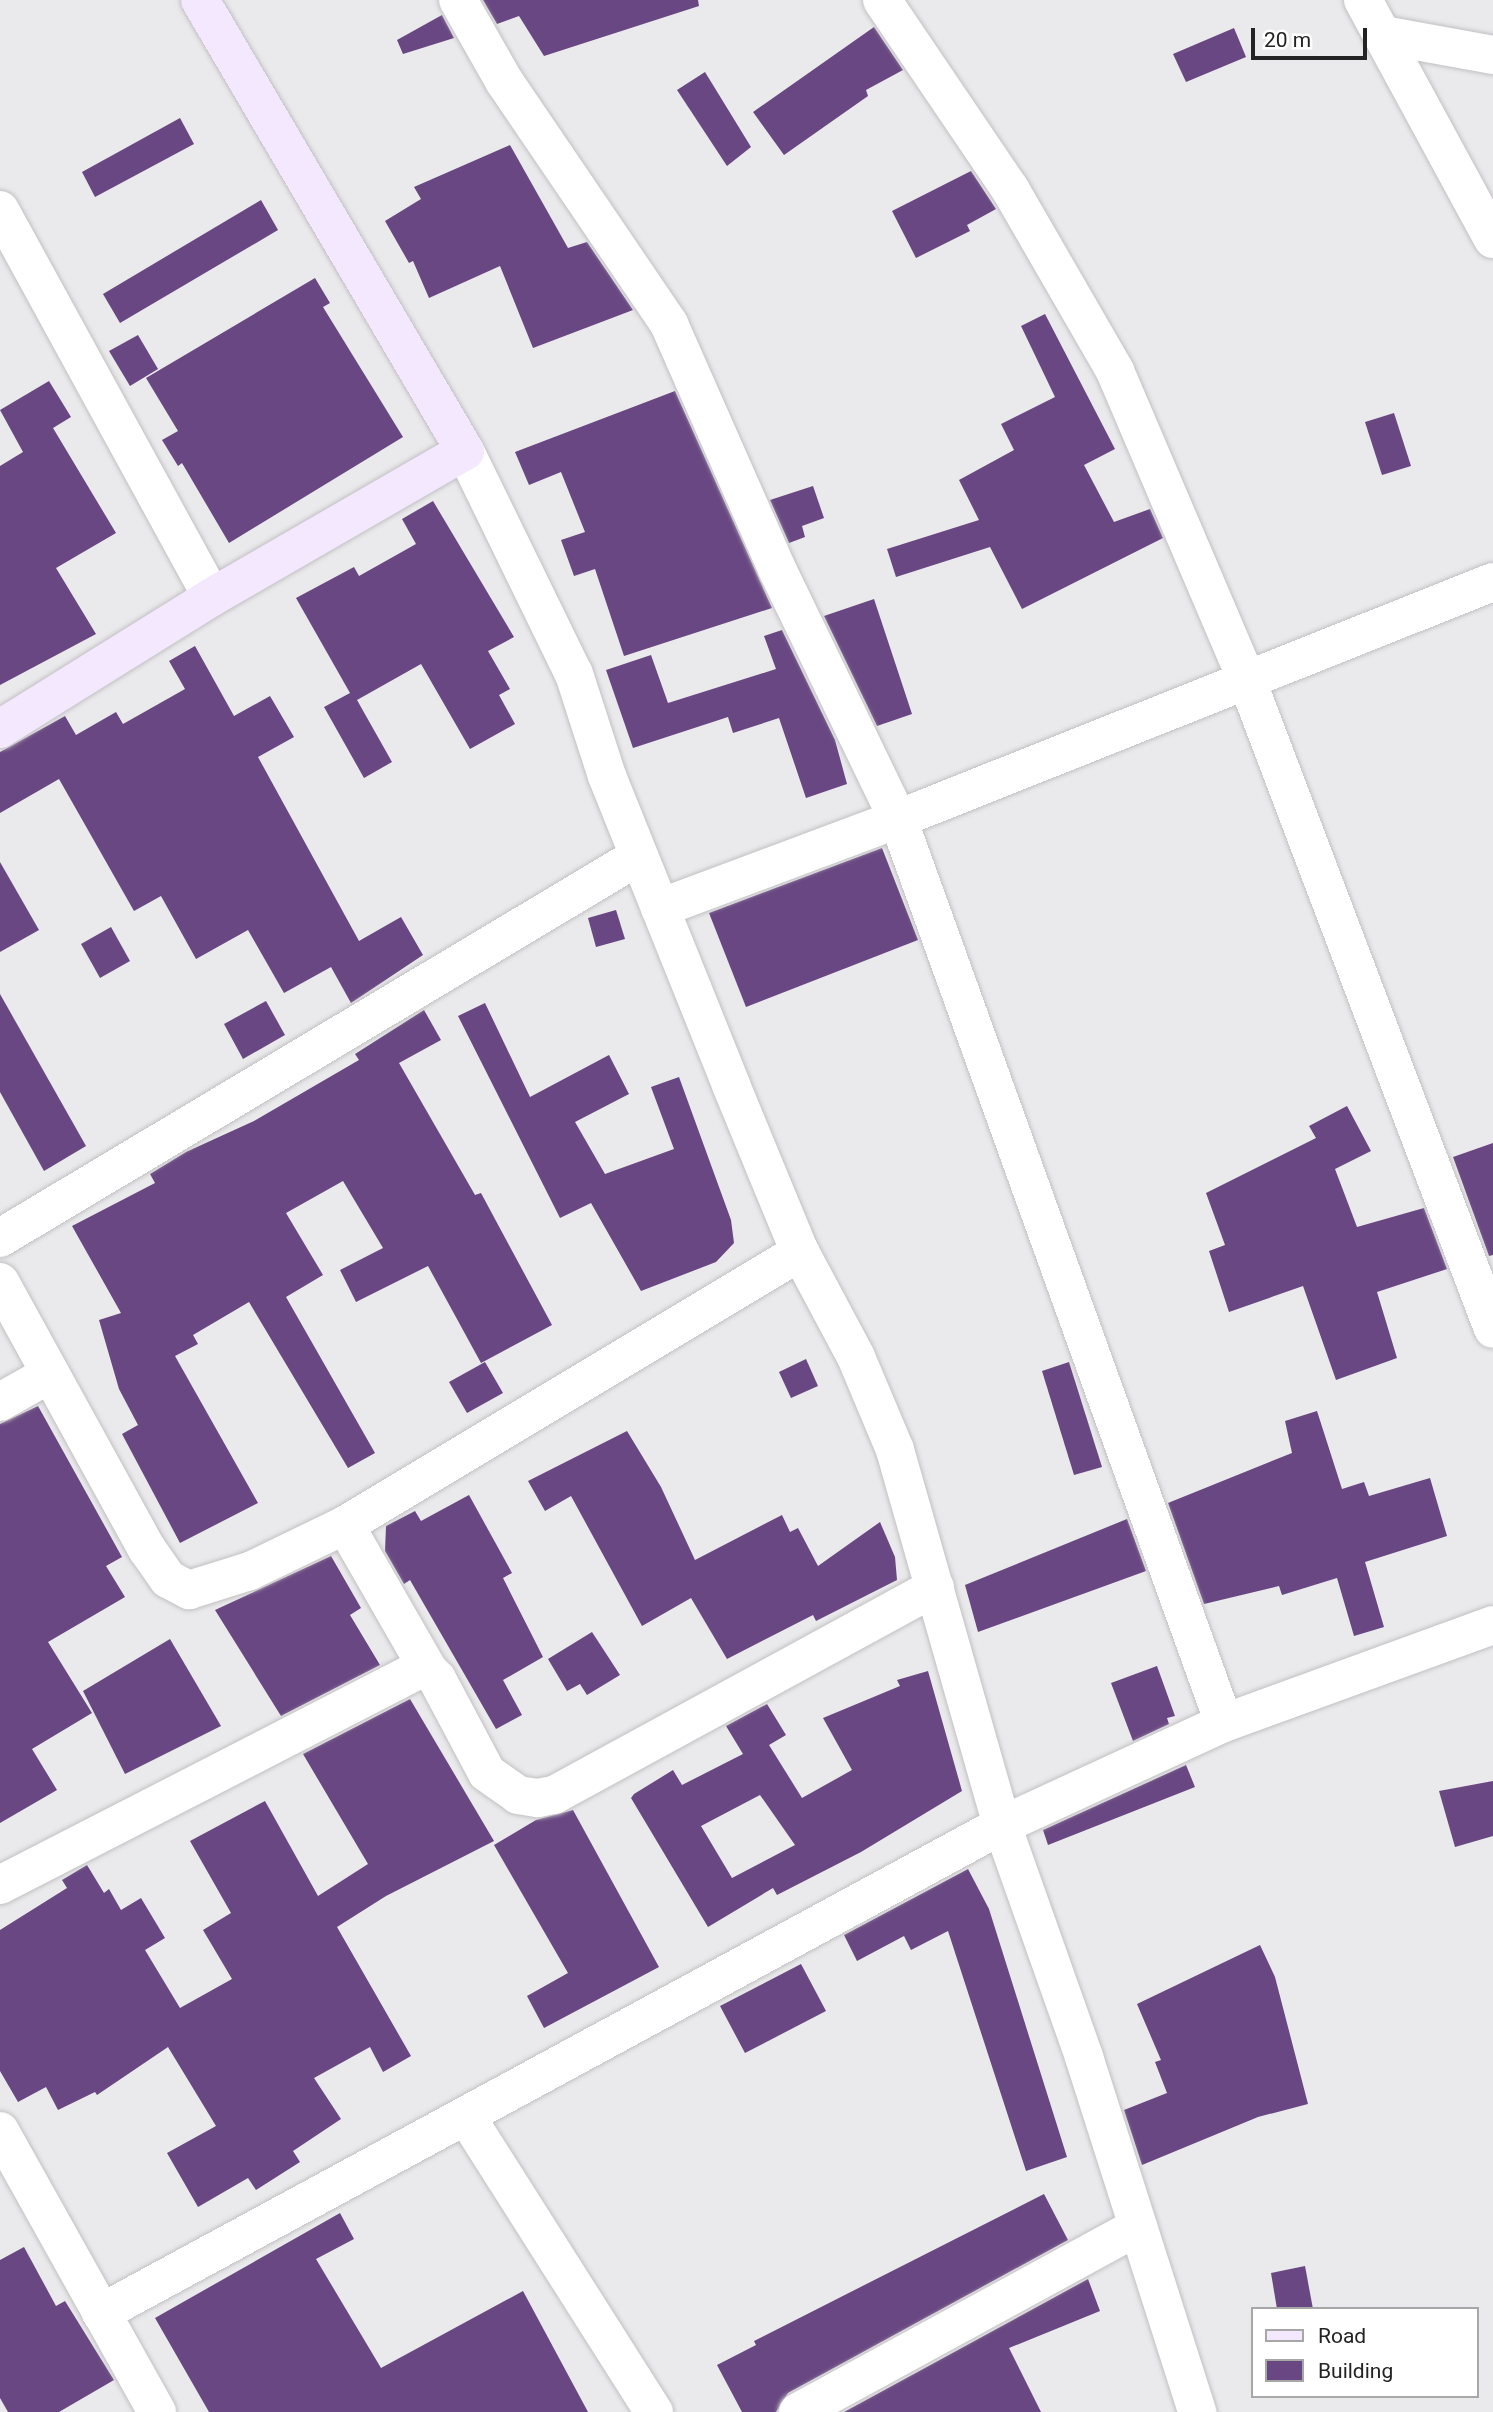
<!DOCTYPE html>
<html>
<head>
<meta charset="utf-8">
<style>
  body { margin:0 }
  #map { position:relative; width:1493px; height:2412px; overflow:hidden; background:#eae9eb; font-family:Roboto,sans-serif }
  div>[style] { position:absolute }
  [style*='--x'] { left:calc(var(--x)*1px); top:calc(var(--y)*1px); width:calc(var(--w)*1px); rotate:calc(var(--a)*1deg) }
  .building>* { inset:0; background:#684782 }
  .roads { filter:drop-shadow(0 0 2px #c2c0c3) drop-shadow(0 0 2px #c2c0c3) }
  .minor>* { height:38px; margin:-19px; padding:0 19px; transform-origin:19px; border-radius:19px; background:#fff }
  .secondary>* { height:38px; margin:-19px; padding:0 19px; transform-origin:19px; border-radius:19px; background:#f4e8ff }
  span { translate:-50% -50%; white-space:nowrap; text-align:center; line-height:1.15; -webkit-text-stroke:7px #fff; paint-order:stroke }
  .legend { position:absolute; left:1251px; top:2307px; width:228px; height:91px; box-sizing:border-box; background:#fff; border:2px solid #a7a7a7; margin:0; padding:9px 12px; list-style:none; font-size:21px; color:#232324 }
  .legend li { display:flex; align-items:center; gap:14px; height:35px }
  .legend b { width:35px; border:2px solid #a7a7a7 }
  .scale { position:absolute; left:1251px; top:28px; width:116px; height:32px; box-sizing:border-box; border:4px solid #232324; border-top:0; padding-left:9px; font-size:21px; line-height:24px; white-space:nowrap; color:#232324; -webkit-text-stroke:5px #fff; paint-order:stroke }
</style>
</head>
<body>
<div id="map">
  <div class="building">
    <div style="clip-path:polygon(483px 0,698px 0,699px 6px,544px 56px,519px 16px,497px 24px)"></div>
    <div style="clip-path:polygon(442px 15px,454px 38px,403px 54px,397px 40px)"></div>
    <div style="clip-path:polygon(874px 27px,903px 70px,866px 90px,868px 96px,784px 155px,753px 112px)"></div>
    <div style="clip-path:polygon(1234px 28px,1246px 57px,1186px 82px,1173px 54px)"></div>
    <div style="clip-path:polygon(705px 72px,751px 147px,727px 166px,677px 90px)"></div>
    <div style="clip-path:polygon(180px 118px,194px 144px,95px 197px,82px 172px)"></div>
    <div style="clip-path:polygon(510px 145px,568px 248px,587px 242px,633px 310px,533px 348px,500px 266px,429px 298px,413px 261px,409px 263px,385px 221px,421px 199px,414px 187px)"></div>
    <div style="clip-path:polygon(971px 171px,996px 209px,967px 225px,970px 231px,916px 258px,892px 211px)"></div>
    <div style="clip-path:polygon(261px 200px,278px 230px,120px 323px,103px 294px)"></div>
    <div style="clip-path:polygon(315px 278px,330px 303px,323px 307px,403px 437px,229px 543px,182px 463px,178px 466px,162px 440px,178px 431px,146px 378px)"></div>
    <div style="clip-path:polygon(1045px 314px,1115px 449px,1084px 465px,1114px 522px,1150px 509px,1163px 538px,1022px 609px,990px 547px,896px 577px,887px 549px,979px 520px,959px 480px,1014px 450px,1001px 424px,1055px 397px,1021px 326px)"></div>
    <div style="clip-path:polygon(138px 335px,158px 369px,130px 386px,109px 351px)"></div>
    <div style="clip-path:polygon(49px 381px,71px 417px,53px 428px,116px 533px,56px 568px,96px 634px,0 685px,0 466px,23px 452px,0 410px)"></div>
    <div style="clip-path:polygon(675px 391px,772px 608px,624px 656px,595px 569px,574px 576px,561px 540px,585px 532px,561px 472px,529px 485px,515px 452px)"></div>
    <div style="clip-path:polygon(1394px 413px,1411px 466px,1382px 475px,1365px 422px)"></div>
    <div style="clip-path:polygon(813px 486px,824px 518px,802px 526px,805px 537px,789px 543px,770px 500px)"></div>
    <div style="clip-path:polygon(433px 501px,514px 637px,488px 651px,510px 689px,499px 695px,515px 724px,470px 749px,421px 664px,357px 700px,392px 762px,364px 778px,324px 707px,350px 693px,296px 598px,354px 567px,359px 576px,416px 544px,402px 519px)"></div>
    <div style="clip-path:polygon(874px 599px,912px 714px,877px 726px,824px 616px)"></div>
    <div style="clip-path:polygon(782px 630px,835px 740px,847px 784px,806px 798px,779px 718px,733px 733px,728px 717px,633px 748px,606px 670px,651px 655px,668px 703px,776px 669px,764px 636px)"></div>
    <div style="clip-path:polygon(195px 646px,234px 716px,270px 696px,294px 737px,258px 757px,359px 941px,401px 917px,423px 955px,351px 1003px,331px 967px,284px 993px,248px 930px,196px 959px,161px 896px,134px 911px,59px 779px,0 813px,0 752px,65px 716px,76px 735px,116px 712px,123px 724px,185px 689px,169px 661px)"></div>
    <div style="clip-path:polygon(882px 848px,918px 940px,746px 1007px,709px 913px)"></div>
    <div style="clip-path:polygon(0 862px,39px 930px,0 952px)"></div>
    <div style="clip-path:polygon(616px 910px,625px 939px,596px 947px,588px 918px)"></div>
    <div style="clip-path:polygon(111px 927px,130px 961px,100px 978px,81px 944px)"></div>
    <div style="clip-path:polygon(0 994px,86px 1146px,44px 1171px,0 1092px)"></div>
    <div style="clip-path:polygon(266px 1001px,285px 1035px,243px 1059px,224px 1024px)"></div>
    <div style="clip-path:polygon(485px 1003px,530px 1097px,609px 1055px,629px 1094px,575px 1122px,605px 1174px,674px 1149px,651px 1087px,679px 1077px,731px 1220px,734px 1243px,716px 1262px,641px 1291px,591px 1203px,560px 1218px,458px 1016px)"></div>
    <div style="clip-path:polygon(424px 1010px,441px 1040px,399px 1063px,475px 1195px,481px 1193px,552px 1325px,481px 1363px,428px 1266px,356px 1302px,340px 1270px,383px 1248px,343px 1181px,286px 1213px,323px 1275px,286px 1297px,375px 1453px,348px 1468px,249px 1302px,193px 1335px,198px 1344px,175px 1356px,258px 1503px,180px 1543px,122px 1434px,138px 1425px,119px 1389px,99px 1320px,121px 1313px,72px 1226px,155px 1183px,150px 1174px,186px 1152px,254px 1121px,359px 1060px,355px 1054px)"></div>
    <div style="clip-path:polygon(1347px 1106px,1371px 1151px,1335px 1169px,1357px 1227px,1424px 1208px,1447px 1269px,1377px 1292px,1397px 1358px,1336px 1380px,1303px 1286px,1229px 1312px,1209px 1251px,1225px 1245px,1206px 1193px,1316px 1138px,1309px 1126px)"></div>
    <div style="clip-path:polygon(1493px 1143px,1493px 1255px,1489px 1256px,1453px 1157px)"></div>
    <div style="clip-path:polygon(806px 1359px,818px 1386px,791px 1398px,779px 1372px)"></div>
    <div style="clip-path:polygon(485px 1362px,503px 1393px,467px 1413px,449px 1382px)"></div>
    <div style="clip-path:polygon(1069px 1362px,1102px 1467px,1074px 1475px,1042px 1371px)"></div>
    <div style="clip-path:polygon(38px 1406px,122px 1557px,106px 1566px,125px 1597px,48px 1642px,92px 1713px,32px 1749px,57px 1790px,0 1823px,0 1424px)"></div>
    <div style="clip-path:polygon(1317px 1411px,1342px 1489px,1364px 1482px,1369px 1496px,1430px 1478px,1447px 1536px,1365px 1562px,1384px 1627px,1354px 1636px,1337px 1578px,1282px 1595px,1279px 1586px,1204px 1604px,1168px 1503px,1292px 1453px,1285px 1421px)"></div>
    <div style="clip-path:polygon(627px 1431px,661px 1487px,695px 1560px,782px 1515px,790px 1532px,798px 1528px,818px 1566px,880px 1522px,895px 1557px,897px 1580px,816px 1621px,813px 1615px,727px 1659px,691px 1598px,642px 1626px,571px 1496px,545px 1511px,528px 1481px)"></div>
    <div style="clip-path:polygon(469px 1495px,512px 1573px,503px 1578px,543px 1657px,503px 1680px,522px 1715px,496px 1729px,410px 1580px,404px 1584px,385px 1551px,386px 1526px,415px 1511px,421px 1521px)"></div>
    <div style="clip-path:polygon(1127px 1519px,1146px 1571px,978px 1632px,965px 1585px)"></div>
    <div style="clip-path:polygon(331px 1556px,361px 1608px,350px 1615px,380px 1665px,281px 1716px,215px 1610px)"></div>
    <div style="clip-path:polygon(592px 1632px,620px 1675px,587px 1695px,580px 1684px,567px 1691px,548px 1659px)"></div>
    <div style="clip-path:polygon(170px 1639px,221px 1726px,125px 1774px,83px 1691px)"></div>
    <div style="clip-path:polygon(1157px 1666px,1175px 1716px,1167px 1718px,1169px 1724px,1133px 1741px,1111px 1683px)"></div>
    <div style="clip-path:polygon(evenodd,928px 1671px,962px 1791px,861px 1852px,777px 1895px,773px 1888px,708px 1927px,631px 1798px,634px 1794px,673px 1770px,682px 1785px,743px 1754px,726px 1726px,767px 1704px,786px 1735px,769px 1745px,802px 1798px,852px 1770px,823px 1718px,900px 1686px,897px 1680px,928px 1671px,760px 1795px,795px 1845px,732px 1878px,701px 1826px,760px 1795px)"></div>
    <div style="clip-path:polygon(410px 1699px,494px 1841px,386px 1896px,337px 1927px,411px 2056px,383px 2072px,370px 2047px,314px 2078px,341px 2119px,293px 2151px,300px 2162px,256px 2190px,248px 2178px,198px 2207px,167px 2153px,216px 2126px,168px 2047px,97px 2095px,95px 2092px,58px 2110px,46px 2087px,18px 2102px,0 2071px,0 1930px,67px 1888px,62px 1880px,87px 1865px,104px 1893px,109px 1889px,121px 1910px,141px 1898px,165px 1938px,145px 1950px,180px 2008px,232px 1979px,203px 1930px,231px 1913px,190px 1841px,265px 1801px,318px 1896px,368px 1864px,303px 1754px)"></div>
    <div style="clip-path:polygon(1186px 1765px,1195px 1787px,1048px 1845px,1043px 1830px)"></div>
    <div style="clip-path:polygon(1493px 1781px,1493px 1836px,1455px 1847px,1439px 1791px)"></div>
    <div style="clip-path:polygon(573px 1810px,659px 1967px,544px 2028px,527px 1996px,568px 1973px,494px 1845px,536px 1820px)"></div>
    <div style="clip-path:polygon(968px 1869px,989px 1909px,1067px 2157px,1026px 2171px,948px 1931px,911px 1950px,904px 1936px,857px 1961px,844px 1935px)"></div>
    <div style="clip-path:polygon(1260px 1945px,1275px 1977px,1308px 2104px,1258px 2117px,1142px 2165px,1124px 2110px,1167px 2093px,1155px 2062px,1161px 2060px,1137px 2004px)"></div>
    <div style="clip-path:polygon(801px 1964px,826px 2011px,745px 2053px,720px 2006px)"></div>
    <div style="clip-path:polygon(1044px 2194px,1068px 2240px,788px 2393px,776px 2412px,742px 2412px,717px 2365px,756px 2345px,754px 2341px)"></div>
    <div style="clip-path:polygon(340px 2213px,354px 2239px,316px 2259px,381px 2368px,523px 2291px,588px 2412px,209px 2412px,155px 2318px)"></div>
    <div style="clip-path:polygon(24px 2247px,56px 2306px,65px 2301px,114px 2380px,59px 2412px,8px 2412px,0 2398px,0 2260px)"></div>
    <div style="clip-path:polygon(1305px 2266px,1313px 2309px,1277px 2309px,1271px 2273px)"></div>
    <div style="clip-path:polygon(1088px 2279px,1100px 2311px,1009px 2348px,1041px 2412px,844px 2412px)"></div>
  </div>
  <div class="roads">
    <div class="minor">
      <div style="--x:458;--y:0;--w:93;--a:60.4"></div>
      <div style="--x:504;--y:81;--w:294;--a:55.8"></div>
      <div style="--x:669;--y:324;--w:268;--a:66.2"></div>
      <div style="--x:777;--y:569;--w:278;--a:64.2"></div>
      <div style="--x:898;--y:819;--w:961;--a:70.17"></div>
      <div style="--x:882;--y:0;--w:228;--a:55.9"></div>
      <div style="--x:1010;--y:189;--w:210;--a:60"></div>
      <div style="--x:1115;--y:371;--w:334;--a:66.9"></div>
      <div style="--x:1246;--y:678;--w:696;--a:69.22"></div>
      <div style="--x:1363;--y:0;--w:272;--a:61.5"></div>
      <div style="--x:1383;--y:35;--w:112;--a:10.3"></div>
      <div style="--x:0;--y:210;--w:441;--a:61.3"></div>
      <div style="--x:465;--y:451;--w:248;--a:64"></div>
      <div style="--x:574;--y:674;--w:107;--a:72.1"></div>
      <div style="--x:607;--y:776;--w:333;--a:68.1"></div>
      <div style="--x:731;--y:1085;--w:181;--a:67.6"></div>
      <div style="--x:800;--y:1252;--w:119;--a:61.9"></div>
      <div style="--x:856;--y:1357;--w:101;--a:67.2"></div>
      <div style="--x:895;--y:1450;--w:390;--a:74.1"></div>
      <div style="--x:1002;--y:1825;--w:246;--a:70.5"></div>
      <div style="--x:1084;--y:2057;--w:373;--a:72.3"></div>
      <div style="--x:660;--y:908;--w:254;--a:-20.5"></div>
      <div style="--x:898;--y:819;--w:640;--a:-21.72"></div>
      <div style="--x:0;--y:1238;--w:744;--a:-30.87"></div>
      <div style="--x:0;--y:1282;--w:305;--a:61.2"></div>
      <div style="--x:147;--y:1549;--w:37;--a:55"></div>
      <div style="--x:168;--y:1579;--w:24;--a:28"></div>
      <div style="--x:189;--y:1590;--w:64;--a:-17.3"></div>
      <div style="--x:250;--y:1571;--w:106;--a:-25.8"></div>
      <div style="--x:345;--y:1525;--w:531;--a:-30.96"></div>
      <div style="--x:0;--y:1402;--w:55;--a:-29.4"></div>
      <div style="--x:345;--y:1525;--w:168;--a:60.1"></div>
      <div style="--x:0;--y:1885;--w:471;--a:-27.2"></div>
      <div style="--x:419;--y:1670;--w:10;--a:6"></div>
      <div style="--x:429;--y:1671;--w:11;--a:45"></div>
      <div style="--x:437;--y:1679;--w:106;--a:62"></div>
      <div style="--x:487;--y:1773;--w:38;--a:35"></div>
      <div style="--x:518;--y:1795;--w:20;--a:9"></div>
      <div style="--x:538;--y:1798;--w:16;--a:-11"></div>
      <div style="--x:554;--y:1795;--w:434;--a:-28.6"></div>
      <div style="--x:466;--y:2116;--w:351;--a:57.6"></div>
      <div style="--x:0;--y:2131;--w:322;--a:60.8"></div>
      <div style="--x:101;--y:2313;--w:1025;--a:-28.44"></div>
      <div style="--x:1002;--y:1825;--w:244;--a:-24.7"></div>
      <div style="--x:1224;--y:1723;--w:286;--a:-20"></div>
      <div style="--x:798;--y:2412;--w:387;--a:-28.6"></div>
    </div>
    <div class="secondary">
      <div style="--x:0;--y:729;--w:250;--a:-31.9"></div>
      <div style="--x:212;--y:597;--w:292;--a:-30"></div>
      <div style="--x:465;--y:451;--w:523;--a:-120.44"></div>
    </div>
  </div>
  <ul class="legend">
  <li><b style="height:9px;background:#f4e8ff"></b>Road</li>
  <li><b style="height:19px;background:#684782"></b>Building</li>
  </ul>
  <div class="scale">20 m</div>
</div>
</body>
</html>
